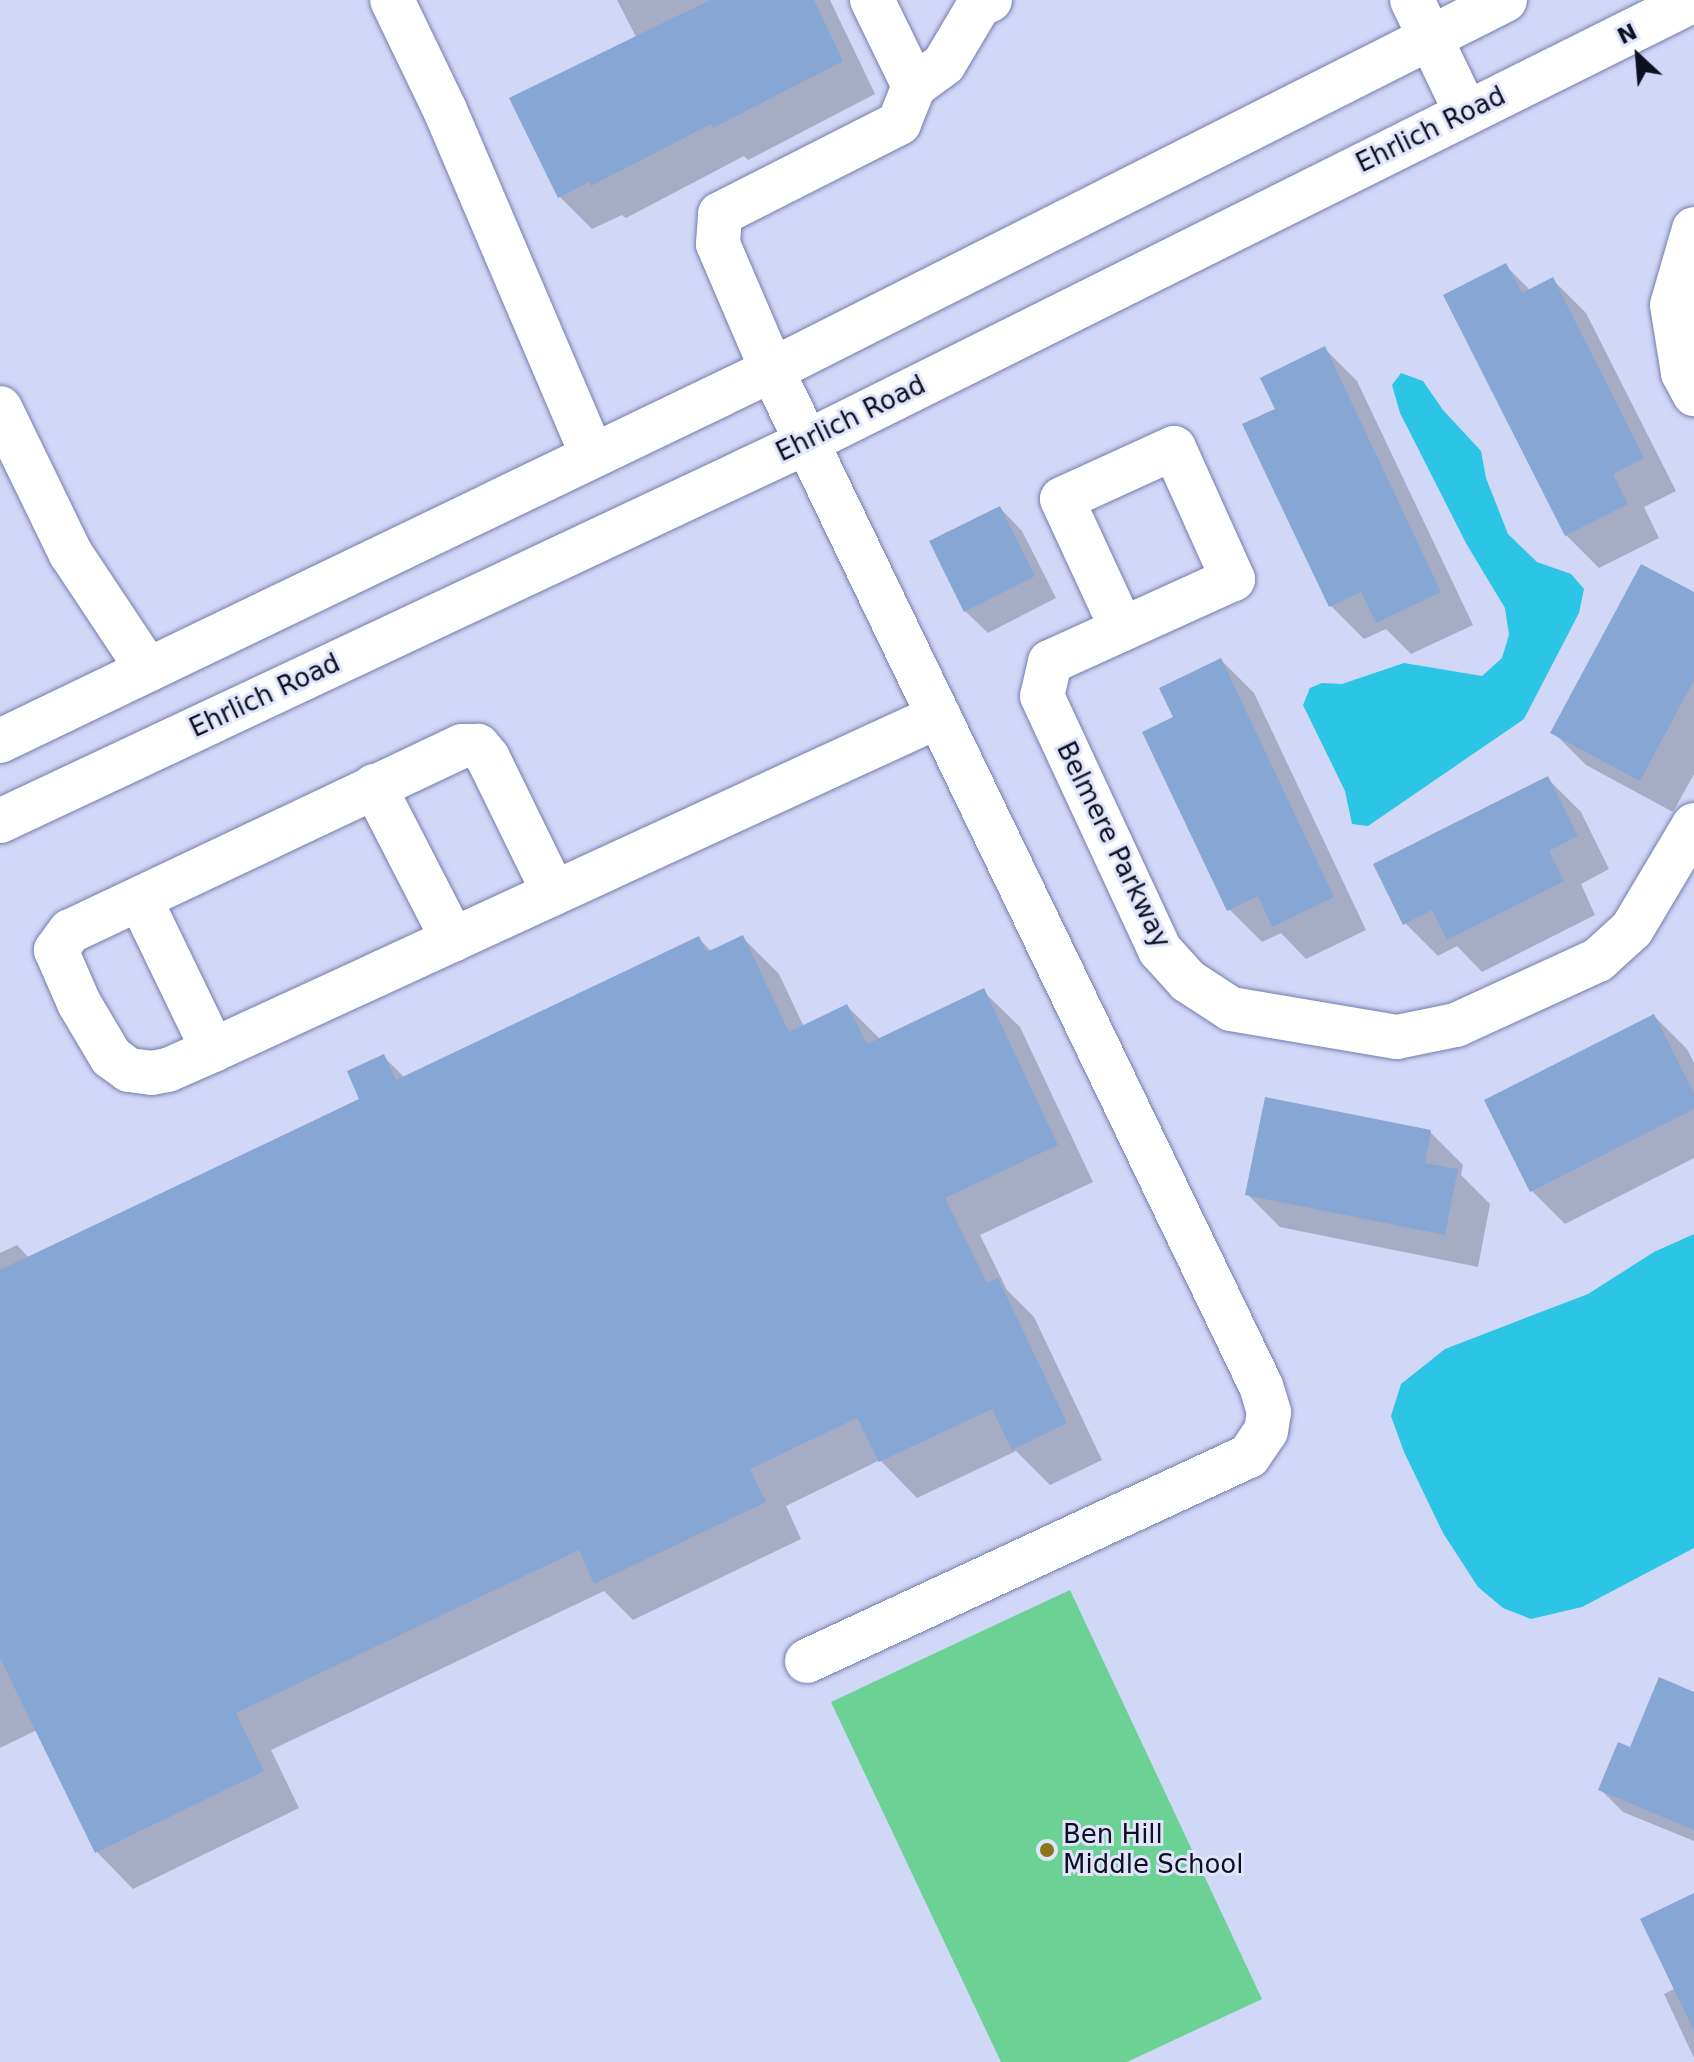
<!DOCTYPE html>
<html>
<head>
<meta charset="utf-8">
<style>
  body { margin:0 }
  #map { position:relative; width:1694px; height:2062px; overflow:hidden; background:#d1d7f7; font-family:"DejaVu Sans",sans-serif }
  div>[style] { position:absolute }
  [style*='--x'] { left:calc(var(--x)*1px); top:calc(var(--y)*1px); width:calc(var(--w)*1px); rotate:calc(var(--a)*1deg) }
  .green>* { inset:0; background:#6bd195 }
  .water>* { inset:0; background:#2cc5e5 }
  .shadow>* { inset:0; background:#0003 }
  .building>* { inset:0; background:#86a7d3 }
  .roads { filter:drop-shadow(0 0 2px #747dad) drop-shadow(0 0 2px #747dad) }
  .minor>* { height:44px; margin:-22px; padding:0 22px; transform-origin:22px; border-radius:22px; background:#fff }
  .major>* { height:44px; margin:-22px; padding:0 22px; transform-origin:22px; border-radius:22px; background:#fff }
  .dots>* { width:22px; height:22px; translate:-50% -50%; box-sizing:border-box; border:4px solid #e0e5fb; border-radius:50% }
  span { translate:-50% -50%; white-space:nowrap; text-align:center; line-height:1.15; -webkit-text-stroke:6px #e0e5fb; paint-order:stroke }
  .street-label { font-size:26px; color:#0e1022 }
  .poi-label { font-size:26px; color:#0e1022 }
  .left { translate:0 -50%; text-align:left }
  .north { position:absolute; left:1598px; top:16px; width:80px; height:80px; -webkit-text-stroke:6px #e0e5fb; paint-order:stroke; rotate:334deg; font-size:22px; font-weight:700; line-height:32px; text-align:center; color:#0e1022 }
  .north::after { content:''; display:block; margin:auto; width:28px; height:36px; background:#0e1022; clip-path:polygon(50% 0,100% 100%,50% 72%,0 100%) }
</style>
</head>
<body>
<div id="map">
  <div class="green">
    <div style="clip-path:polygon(1070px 1590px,1262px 1999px,1127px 2062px,1001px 2062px,831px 1702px)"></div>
  </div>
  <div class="water">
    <div style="clip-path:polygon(1401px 373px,1423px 381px,1443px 410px,1481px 451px,1486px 478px,1508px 534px,1537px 562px,1571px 574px,1584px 589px,1579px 613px,1524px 719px,1368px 826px,1352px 824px,1345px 791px,1303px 705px,1310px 688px,1322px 683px,1342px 684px,1404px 663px,1482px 676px,1502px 658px,1509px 635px,1505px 608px,1467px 545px,1400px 413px,1392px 385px)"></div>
    <div style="clip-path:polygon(1694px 1234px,1694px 1548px,1582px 1607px,1531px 1619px,1503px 1608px,1478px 1587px,1443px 1533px,1404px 1452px,1391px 1416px,1401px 1384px,1445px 1349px,1588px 1294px,1654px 1252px)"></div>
  </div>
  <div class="shadow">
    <div style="clip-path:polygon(617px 0,830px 0,875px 94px,748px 160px,744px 156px,626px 218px,622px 215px,592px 229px,559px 196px,636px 37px)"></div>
    <div style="clip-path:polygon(1506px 266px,1531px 291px,1553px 280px,1586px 313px,1676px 491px,1644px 507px,1659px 538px,1599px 568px,1566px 535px)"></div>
    <div style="clip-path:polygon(1324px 348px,1357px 381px,1473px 625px,1411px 654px,1386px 629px,1364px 639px,1331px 606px,1278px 410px)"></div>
    <div style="clip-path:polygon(1000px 508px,1022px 531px,1056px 598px,988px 633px,965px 611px)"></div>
    <div style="clip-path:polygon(1694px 594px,1694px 774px,1673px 812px,1586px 765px,1553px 732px)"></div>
    <div style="clip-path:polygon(1221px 660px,1254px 693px,1366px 930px,1306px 959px,1281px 933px,1262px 942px,1229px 909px,1176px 718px)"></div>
    <div style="clip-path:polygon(1548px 779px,1581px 812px,1609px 869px,1581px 884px,1595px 915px,1482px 972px,1457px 946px,1438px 956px,1405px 923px)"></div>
    <div style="clip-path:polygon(742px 937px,779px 974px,804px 1027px,847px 1006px,881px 1040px,983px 991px,1020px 1027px,1093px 1182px,980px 1235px,1007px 1290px,1034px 1317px,1102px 1460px,1050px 1485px,1016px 1451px,917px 1498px,880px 1460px,786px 1506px,801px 1539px,633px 1620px,604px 1591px,271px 1750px,299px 1808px,133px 1889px,97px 1852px,37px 1730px,0 1748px,0 1253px,17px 1245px,29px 1258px,362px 1100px,383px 1056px,405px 1078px,699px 939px,712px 952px)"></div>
    <div style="clip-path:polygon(1654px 1016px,1687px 1049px,1694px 1063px,1694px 1158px,1565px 1224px,1532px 1191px)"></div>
    <div style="clip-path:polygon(1430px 1132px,1463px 1165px,1461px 1175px,1490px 1204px,1478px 1267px,1280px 1227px,1247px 1194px)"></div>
    <div style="clip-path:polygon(1694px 1694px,1694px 1841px,1623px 1812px,1600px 1789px,1631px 1749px)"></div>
    <div style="clip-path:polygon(1694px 1896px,1694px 2058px,1664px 1994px,1676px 1988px)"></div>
  </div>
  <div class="building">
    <div style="clip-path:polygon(710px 0,814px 0,843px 61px,713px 128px,711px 124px,591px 186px,589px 182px,558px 198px,509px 98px)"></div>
    <div style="clip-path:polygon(1506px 263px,1522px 293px,1553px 277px,1644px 458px,1613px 474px,1628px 504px,1565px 536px,1443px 295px)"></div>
    <div style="clip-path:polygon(1325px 346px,1441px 592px,1376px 623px,1361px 592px,1329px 607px,1242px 424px,1275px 409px,1260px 378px)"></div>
    <div style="clip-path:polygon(1000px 506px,1035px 576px,964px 612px,929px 541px)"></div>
    <div style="clip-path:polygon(1641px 564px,1694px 592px,1694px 680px,1640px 781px,1550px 733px)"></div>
    <div style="clip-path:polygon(1221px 658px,1334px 897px,1272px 927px,1258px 896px,1227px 911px,1142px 732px,1173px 717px,1159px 688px)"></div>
    <div style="clip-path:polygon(1548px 776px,1578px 836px,1549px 851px,1564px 881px,1447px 940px,1432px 910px,1403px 925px,1373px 864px)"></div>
    <div style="clip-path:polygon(743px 935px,789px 1032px,847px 1004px,867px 1044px,984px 988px,1058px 1145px,945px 1198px,987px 1283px,998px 1278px,1067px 1423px,1012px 1450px,992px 1409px,879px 1462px,857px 1418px,750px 1469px,766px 1502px,594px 1584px,579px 1550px,236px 1713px,264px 1771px,95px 1853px,0 1658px,0 1270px,359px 1099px,347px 1071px,384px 1054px,396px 1080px,699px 936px,707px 952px)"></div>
    <div style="clip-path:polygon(1654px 1014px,1694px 1093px,1694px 1109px,1530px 1192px,1484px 1100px)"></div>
    <div style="clip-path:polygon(1265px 1097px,1431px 1130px,1425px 1163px,1458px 1169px,1445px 1235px,1245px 1195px)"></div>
    <div style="clip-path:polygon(1659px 1677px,1694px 1692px,1694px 1830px,1598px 1790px,1618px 1742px,1630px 1747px)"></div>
    <div style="clip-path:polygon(1694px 1893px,1694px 2031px,1640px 1919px)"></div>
  </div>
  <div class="roads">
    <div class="minor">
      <div style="--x:392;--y:0;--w:122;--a:64.3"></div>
      <div style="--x:445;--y:110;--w:374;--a:66.9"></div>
      <div style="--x:1412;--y:0;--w:124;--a:64.3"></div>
      <div style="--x:914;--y:86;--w:37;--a:-36"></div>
      <div style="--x:944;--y:64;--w:69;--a:-59.3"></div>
      <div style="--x:979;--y:5;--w:12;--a:-24"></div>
      <div style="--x:1694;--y:229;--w:79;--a:106.1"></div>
      <div style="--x:1672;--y:305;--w:69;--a:80.8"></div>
      <div style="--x:1683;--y:373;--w:24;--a:62"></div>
      <div style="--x:0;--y:408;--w:162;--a:64.1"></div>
      <div style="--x:71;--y:554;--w:139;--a:56.4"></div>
      <div style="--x:1122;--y:629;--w:143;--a:-114.8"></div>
      <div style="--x:1062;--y:499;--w:123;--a:-24.5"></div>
      <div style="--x:1174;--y:448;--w:144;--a:65.8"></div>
      <div style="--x:1233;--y:579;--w:201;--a:155.6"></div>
      <div style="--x:1050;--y:662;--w:35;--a:103"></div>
      <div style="--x:1042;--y:696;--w:280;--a:65.1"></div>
      <div style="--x:1160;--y:950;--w:42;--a:47.9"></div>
      <div style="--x:1188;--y:981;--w:51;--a:33.1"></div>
      <div style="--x:1231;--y:1009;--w:168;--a:9.6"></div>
      <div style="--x:1397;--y:1037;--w:60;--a:-11.5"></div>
      <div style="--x:1456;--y:1025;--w:156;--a:-24.6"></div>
      <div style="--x:1598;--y:960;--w:46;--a:-42.4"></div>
      <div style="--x:1632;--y:929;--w:121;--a:-59.2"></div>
      <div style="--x:374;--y:786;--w:173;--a:62.8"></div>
      <div style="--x:554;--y:893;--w:150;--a:-116.1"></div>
      <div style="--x:488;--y:758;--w:16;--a:-130"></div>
      <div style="--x:478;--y:746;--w:16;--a:180"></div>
      <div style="--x:462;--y:746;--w:433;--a:154.7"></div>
      <div style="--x:70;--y:931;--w:24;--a:126"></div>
      <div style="--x:56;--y:950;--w:58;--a:66.5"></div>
      <div style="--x:79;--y:1003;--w:63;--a:59.3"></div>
      <div style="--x:111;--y:1057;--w:22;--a:36"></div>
      <div style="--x:129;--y:1070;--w:23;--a:7"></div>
      <div style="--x:152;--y:1073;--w:16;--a:-11"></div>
      <div style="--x:168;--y:1070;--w:49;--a:-24"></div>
      <div style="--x:213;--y:1050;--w:799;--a:-24.71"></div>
      <div style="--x:140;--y:899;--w:168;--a:64.2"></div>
      <div style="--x:807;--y:1661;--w:487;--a:-24.9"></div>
      <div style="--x:1249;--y:1456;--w:30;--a:-56"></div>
      <div style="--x:1266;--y:1431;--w:19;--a:-81"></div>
      <div style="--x:1269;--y:1412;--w:27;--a:-107"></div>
      <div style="--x:1261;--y:1386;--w:1128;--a:-115.7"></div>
      <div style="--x:772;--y:370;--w:137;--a:-113.2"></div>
      <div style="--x:718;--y:244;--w:30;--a:-86"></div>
      <div style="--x:720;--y:214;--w:201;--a:-26.9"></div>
      <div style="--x:899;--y:123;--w:40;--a:-68"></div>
      <div style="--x:914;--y:86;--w:96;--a:-116"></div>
    </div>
    <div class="major">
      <div style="--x:0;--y:741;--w:857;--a:-25.67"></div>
      <div style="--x:772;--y:370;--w:821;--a:-26.78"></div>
      <div style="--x:0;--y:821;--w:892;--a:-25.16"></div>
      <div style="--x:807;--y:442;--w:991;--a:-26.49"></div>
    </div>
  </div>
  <div class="dots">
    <div style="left:1047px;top:1850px;background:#8b771b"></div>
  </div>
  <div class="street-label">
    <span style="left:1431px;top:130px;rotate:-26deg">Ehrlich Road</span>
    <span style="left:851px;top:419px;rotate:-26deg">Ehrlich Road</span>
    <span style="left:265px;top:696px;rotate:-25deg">Ehrlich Road</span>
    <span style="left:1113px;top:845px;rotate:64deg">Belmere Parkway</span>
  </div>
  <div class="poi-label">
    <span class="left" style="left:1063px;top:1850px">Ben Hill<br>Middle School</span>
  </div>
  <div class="north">N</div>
</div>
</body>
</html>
